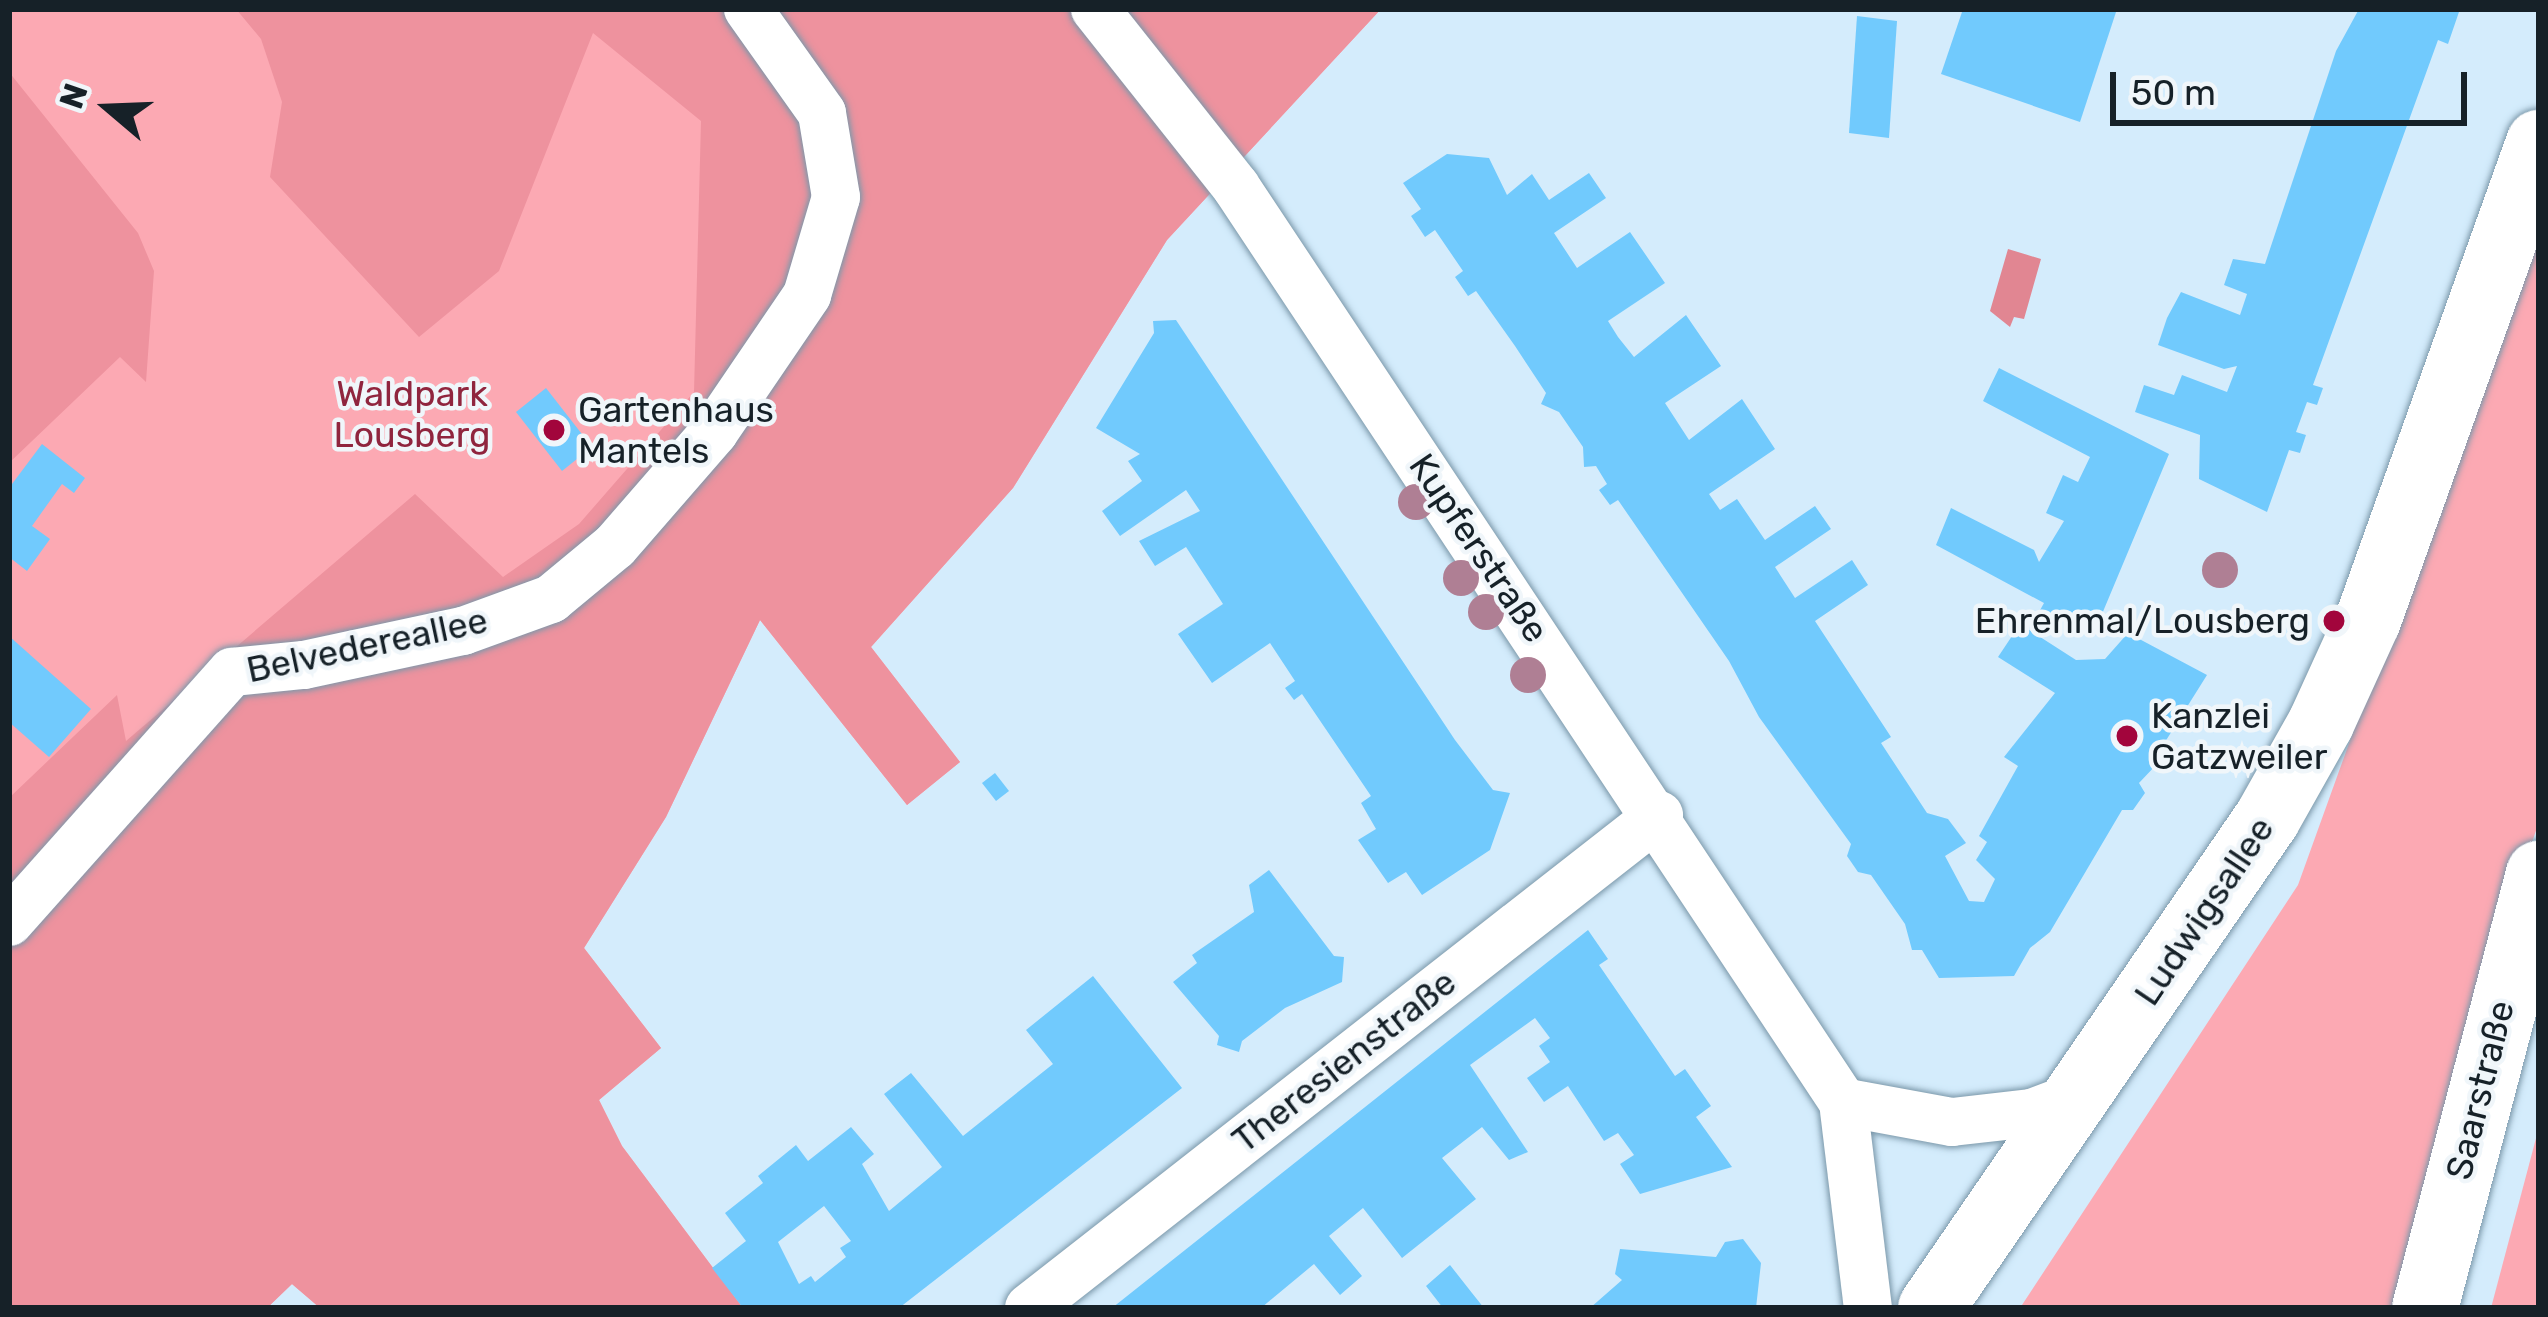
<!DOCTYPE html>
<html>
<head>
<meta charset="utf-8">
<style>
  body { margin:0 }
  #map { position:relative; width:2548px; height:1317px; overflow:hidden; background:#d4ecfc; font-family:Rubik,sans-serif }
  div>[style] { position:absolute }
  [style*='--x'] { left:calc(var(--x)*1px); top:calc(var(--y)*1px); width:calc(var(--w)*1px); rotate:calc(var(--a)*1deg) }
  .green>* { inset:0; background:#fca9b3 }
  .forest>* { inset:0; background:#ee929e }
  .water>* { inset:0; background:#e18692 }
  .building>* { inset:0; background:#71cafd }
  .roads { filter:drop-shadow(0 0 3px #7b98aa) drop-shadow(0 0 3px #7b98aa) }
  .street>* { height:48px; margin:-24px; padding:0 24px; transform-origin:24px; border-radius:24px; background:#fff }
  .primary>* { height:66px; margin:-33px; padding:0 33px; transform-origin:33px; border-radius:33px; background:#fff }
  .trees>* { width:36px; height:36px; margin:-18px; border-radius:50%; background:#af7f94 }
  .dots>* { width:33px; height:33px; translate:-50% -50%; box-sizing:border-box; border:6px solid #f0f6fa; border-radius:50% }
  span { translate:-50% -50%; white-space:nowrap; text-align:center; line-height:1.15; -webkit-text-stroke:9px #f0f6fa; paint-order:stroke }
  .park-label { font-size:36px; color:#90253e }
  .poi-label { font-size:36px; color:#162128 }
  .left { translate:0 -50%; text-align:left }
  .right { translate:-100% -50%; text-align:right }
  .street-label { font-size:36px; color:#162128 }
  .frame { position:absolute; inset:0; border:12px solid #162128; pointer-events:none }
  .north { position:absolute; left:48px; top:48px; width:120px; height:120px; -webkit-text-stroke:9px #f0f6fa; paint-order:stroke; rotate:289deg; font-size:33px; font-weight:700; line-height:48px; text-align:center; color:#162128 }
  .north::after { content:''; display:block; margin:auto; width:42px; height:54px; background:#162128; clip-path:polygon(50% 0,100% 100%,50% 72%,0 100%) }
  .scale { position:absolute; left:2110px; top:72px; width:357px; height:54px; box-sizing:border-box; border:6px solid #162128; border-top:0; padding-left:15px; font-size:36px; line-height:42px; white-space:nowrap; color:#162128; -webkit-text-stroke:9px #f0f6fa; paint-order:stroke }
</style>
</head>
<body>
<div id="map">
  <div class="green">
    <div style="clip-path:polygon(9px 9px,1381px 9px,1167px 240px,1013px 488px,871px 647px,960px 762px,907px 805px,760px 620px,666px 817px,584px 948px,661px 1048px,599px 1100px,622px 1146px,743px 1308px,320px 1308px,292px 1284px,267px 1308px,9px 1308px)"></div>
    <div style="clip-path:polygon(2539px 216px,2539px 822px,2468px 1027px,2393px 1308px,2020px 1308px,2298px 885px)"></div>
    <div style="clip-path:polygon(2539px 1127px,2539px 1308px,2491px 1308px)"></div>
  </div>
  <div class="forest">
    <div style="clip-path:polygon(236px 9px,1381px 9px,1167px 240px,1013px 488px,871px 647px,960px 762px,907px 805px,760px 620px,666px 817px,584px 948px,661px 1048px,599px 1100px,622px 1146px,743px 1308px,320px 1308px,292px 1284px,267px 1308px,9px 1308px,9px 798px,117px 695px,126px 741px,415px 494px,503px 577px,579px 524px,694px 392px,701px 121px,593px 33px,499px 271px,419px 337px,270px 177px,282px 102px,261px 39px)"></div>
    <div style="clip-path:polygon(9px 72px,138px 233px,154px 271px,146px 382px,120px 357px,9px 463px)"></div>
  </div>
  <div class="water">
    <div style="clip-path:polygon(2008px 249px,2041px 259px,2024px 319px,2014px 317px,2010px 327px,1990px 311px)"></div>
  </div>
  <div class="building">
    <div style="clip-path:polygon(1963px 9px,2117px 9px,2080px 122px,1941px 74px)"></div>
    <div style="clip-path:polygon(2359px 9px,2460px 9px,2448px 44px,2438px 40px,2313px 385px,2323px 388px,2317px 405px,2307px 402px,2296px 432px,2306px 435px,2300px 453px,2289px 450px,2267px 512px,2199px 479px,2200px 435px,2135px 412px,2144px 385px,2174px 395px,2182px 375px,2227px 392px,2237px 366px,2224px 369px,2158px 345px,2167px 318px,2181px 292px,2240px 315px,2247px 294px,2224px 285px,2233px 259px,2265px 264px,2336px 51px)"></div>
    <div style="clip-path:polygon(1857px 16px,1897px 21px,1889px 138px,1849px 133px)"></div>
    <div style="clip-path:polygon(1447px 154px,1489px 158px,1507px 195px,1532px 174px,1549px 200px,1589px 173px,1606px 198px,1554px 233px,1577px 268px,1630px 232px,1665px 283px,1608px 321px,1618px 337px,1634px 357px,1686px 315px,1721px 366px,1665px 403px,1689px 440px,1742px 399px,1775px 449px,1709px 494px,1720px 510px,1737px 499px,1765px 540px,1815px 506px,1831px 529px,1775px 567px,1795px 598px,1852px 560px,1868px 585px,1815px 621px,1891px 737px,1881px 743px,1927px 813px,1948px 819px,1966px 843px,1945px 856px,1969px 901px,1984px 902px,1995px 879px,1976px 860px,1987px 842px,1979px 836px,2018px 766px,2004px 757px,2055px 693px,1998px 657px,2020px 624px,2076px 660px,2105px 659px,2128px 633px,2207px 675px,2165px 742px,2173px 747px,2139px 783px,2145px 793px,2133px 810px,2122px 810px,2050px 932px,2030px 948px,2014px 976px,1939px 978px,1922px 950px,1912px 950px,1905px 924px,1871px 875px,1858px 872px,1847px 856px,1851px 844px,1759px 717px,1729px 661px,1618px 500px,1610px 505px,1599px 490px,1607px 484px,1596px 466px,1584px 467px,1583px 447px,1559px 412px,1541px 404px,1546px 393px,1515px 346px,1476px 291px,1468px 296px,1455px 277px,1463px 271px,1435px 230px,1425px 237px,1411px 216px,1421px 209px,1403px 183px)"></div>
    <div style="clip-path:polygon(1176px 320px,1455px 740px,1493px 790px,1510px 793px,1490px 850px,1422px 895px,1406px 872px,1388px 883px,1358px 840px,1376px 829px,1361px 803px,1371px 796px,1302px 694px,1294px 700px,1285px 688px,1295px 681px,1270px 643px,1212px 683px,1178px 634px,1223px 604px,1186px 547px,1155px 566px,1139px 541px,1200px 511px,1186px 490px,1120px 536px,1102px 511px,1142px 481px,1128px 461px,1140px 454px,1096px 428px,1154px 333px,1153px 321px)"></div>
    <div style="clip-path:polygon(1999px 368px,2169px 454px,2102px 614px,2089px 626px,2039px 612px,2044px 603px,1936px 545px,1951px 508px,2034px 550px,2039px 562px,2064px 521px,2046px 513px,2063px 475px,2078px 482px,2090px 457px,1983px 401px)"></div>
    <div style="clip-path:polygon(546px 388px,592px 447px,562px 471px,516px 412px)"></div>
    <div style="clip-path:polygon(42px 444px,85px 478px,74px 493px,62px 484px,32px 526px,50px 539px,27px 571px,9px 557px,9px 488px)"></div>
    <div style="clip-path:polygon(9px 636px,91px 709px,49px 757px,9px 722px)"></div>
    <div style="clip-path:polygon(995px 773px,1009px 791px,996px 801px,982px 783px)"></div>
    <div style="clip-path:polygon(1269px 870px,1334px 956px,1344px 957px,1342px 982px,1285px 1008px,1242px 1041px,1239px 1052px,1217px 1045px,1219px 1036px,1173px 982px,1197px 963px,1192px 955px,1254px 912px,1249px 885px)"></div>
    <div style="clip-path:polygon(1588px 930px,1608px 959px,1599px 965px,1675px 1076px,1685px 1069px,1711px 1106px,1696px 1117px,1732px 1167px,1640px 1194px,1620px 1164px,1634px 1155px,1618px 1133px,1604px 1141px,1568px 1086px,1544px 1102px,1527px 1078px,1550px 1062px,1539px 1046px,1550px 1038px,1535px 1018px,1470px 1065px,1528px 1152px,1509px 1160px,1482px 1127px,1442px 1158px,1476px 1199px,1402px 1258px,1363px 1208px,1329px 1236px,1362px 1276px,1340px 1295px,1314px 1264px,1261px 1308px,1112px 1308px)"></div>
    <div style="clip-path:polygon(evenodd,1093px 976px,1182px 1088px,899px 1308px,743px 1308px,712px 1268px,746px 1241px,725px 1213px,763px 1183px,758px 1176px,796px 1145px,808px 1161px,851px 1127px,874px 1154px,862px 1164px,889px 1211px,942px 1167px,884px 1094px,911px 1073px,963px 1136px,1053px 1064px,1026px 1030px,1093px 976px,824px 1206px,851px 1241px,840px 1248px,846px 1257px,815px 1282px,811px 1276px,799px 1284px,778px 1242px,824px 1206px)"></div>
    <div style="clip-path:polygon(1743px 1239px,1761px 1263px,1756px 1308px,1590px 1308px,1622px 1280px,1615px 1274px,1620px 1249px,1716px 1257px,1725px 1242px)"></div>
    <div style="clip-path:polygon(1450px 1265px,1472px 1293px,1484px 1308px,1443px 1308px,1426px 1286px)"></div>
  </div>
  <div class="roads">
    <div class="street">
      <div style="--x:1095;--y:9;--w:227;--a:51.6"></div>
      <div style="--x:1236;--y:187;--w:1098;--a:56.44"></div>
      <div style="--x:1843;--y:1102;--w:208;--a:83.1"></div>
      <div style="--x:9;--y:922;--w:335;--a:-48.3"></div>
      <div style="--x:232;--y:672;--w:72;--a:-5.6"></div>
      <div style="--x:304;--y:665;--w:163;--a:-12.1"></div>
      <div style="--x:463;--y:631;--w:94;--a:-20"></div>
      <div style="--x:551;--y:599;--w:83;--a:-39.6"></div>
      <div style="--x:615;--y:546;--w:151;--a:-49"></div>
      <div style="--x:714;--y:432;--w:166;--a:-55.8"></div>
      <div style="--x:807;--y:295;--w:102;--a:-73.5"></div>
      <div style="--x:836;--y:197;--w:85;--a:-99.5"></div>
      <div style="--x:822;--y:113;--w:128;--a:-125.4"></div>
      <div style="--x:1843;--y:1102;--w:111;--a:10.4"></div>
      <div style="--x:1952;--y:1122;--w:81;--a:-6.4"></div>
      <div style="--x:2032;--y:1113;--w:53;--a:-20.8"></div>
      <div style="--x:1029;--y:1308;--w:800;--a:-38.04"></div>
    </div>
    <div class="primary">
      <div style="--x:1931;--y:1308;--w:593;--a:-55.51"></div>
      <div style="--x:2267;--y:819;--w:110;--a:-60.6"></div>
      <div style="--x:2321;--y:723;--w:113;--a:-65.5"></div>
      <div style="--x:2368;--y:620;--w:507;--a:-70.28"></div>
      <div style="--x:2425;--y:1308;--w:449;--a:-75.3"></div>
    </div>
  </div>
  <div class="trees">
    <div style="left:1416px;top:502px"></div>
    <div style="left:2220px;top:570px"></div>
    <div style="left:1461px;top:578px"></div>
    <div style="left:1486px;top:612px"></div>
    <div style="left:1528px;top:675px"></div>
  </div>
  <div class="dots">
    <div style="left:554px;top:430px;background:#a2053c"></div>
    <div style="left:2334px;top:621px;background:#a2053c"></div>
    <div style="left:2127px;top:736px;background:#a2053c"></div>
  </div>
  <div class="park-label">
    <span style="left:412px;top:414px">Waldpark<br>Lousberg</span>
  </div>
  <div class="poi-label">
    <span class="left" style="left:578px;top:430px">Gartenhaus<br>Mantels</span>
    <span class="right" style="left:2310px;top:621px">Ehrenmal/Lousberg</span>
    <span class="left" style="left:2151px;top:736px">Kanzlei<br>Gatzweiler</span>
  </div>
  <div class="street-label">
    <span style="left:1479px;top:548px;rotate:56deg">Kupferstraße</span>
    <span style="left:367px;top:645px;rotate:-12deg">Belvedereallee</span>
    <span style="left:2204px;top:911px;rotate:-56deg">Ludwigsallee</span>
    <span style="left:1344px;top:1061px;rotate:-38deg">Theresienstraße</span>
    <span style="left:2480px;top:1090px;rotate:-76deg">Saarstraße</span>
  </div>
  <div class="frame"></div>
  <div class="north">N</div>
  <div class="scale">50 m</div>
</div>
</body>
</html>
